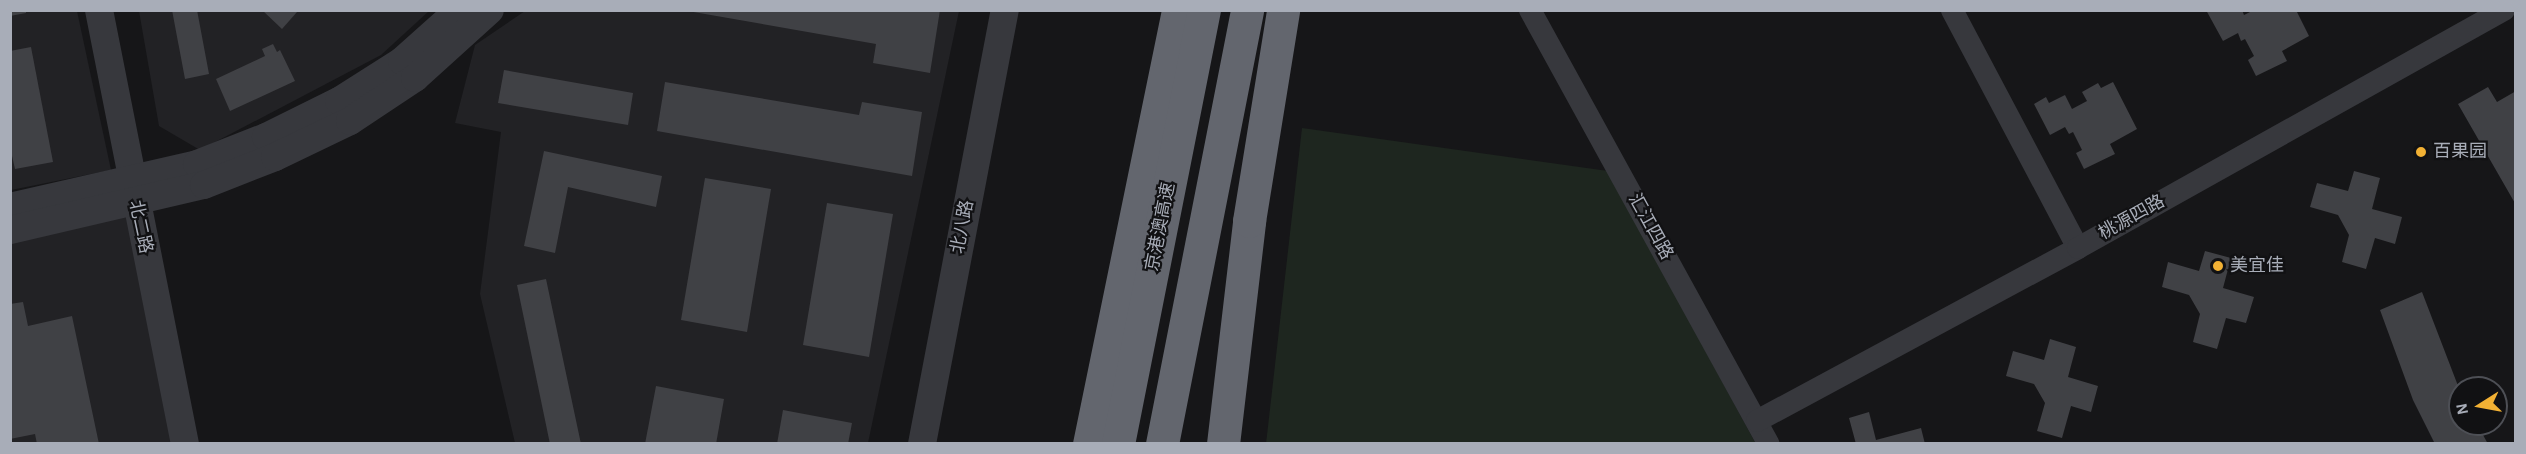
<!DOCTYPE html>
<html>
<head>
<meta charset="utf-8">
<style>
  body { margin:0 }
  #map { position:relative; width:2526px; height:454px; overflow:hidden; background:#161618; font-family:"Alegreya Sans","Noto Sans SC",sans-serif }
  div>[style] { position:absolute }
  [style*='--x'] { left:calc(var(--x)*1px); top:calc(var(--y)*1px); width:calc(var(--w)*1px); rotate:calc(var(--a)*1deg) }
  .built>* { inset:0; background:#222225 }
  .green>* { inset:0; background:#1e261f }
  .building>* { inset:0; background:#404145 }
  .minor>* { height:22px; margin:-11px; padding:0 11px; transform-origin:11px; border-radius:11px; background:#37383d }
  .tertiary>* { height:28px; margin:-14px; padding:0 14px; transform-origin:14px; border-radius:14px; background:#37383d }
  .motorway>* { height:33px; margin:-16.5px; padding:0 16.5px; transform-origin:16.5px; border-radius:16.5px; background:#63666e }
  .dots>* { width:16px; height:16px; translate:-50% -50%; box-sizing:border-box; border:3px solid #111113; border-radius:50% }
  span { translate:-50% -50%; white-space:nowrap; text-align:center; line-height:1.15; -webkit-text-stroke:4.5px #111113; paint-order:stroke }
  .poi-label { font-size:18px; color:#a8adb8 }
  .left { translate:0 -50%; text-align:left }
  .street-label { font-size:18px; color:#a8adb8 }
  .frame { position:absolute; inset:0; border:12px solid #a8adb8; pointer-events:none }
  .north { position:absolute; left:2448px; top:376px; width:60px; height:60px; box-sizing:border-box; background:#111113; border:2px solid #4d4f55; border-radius:50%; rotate:259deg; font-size:16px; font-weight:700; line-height:24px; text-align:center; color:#a8adb8 }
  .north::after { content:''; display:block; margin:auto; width:21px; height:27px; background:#f2b134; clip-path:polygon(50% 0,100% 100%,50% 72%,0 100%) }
</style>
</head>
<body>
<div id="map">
  <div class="built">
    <div style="clip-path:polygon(11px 11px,77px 11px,111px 170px,11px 190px)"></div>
    <div style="clip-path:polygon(139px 11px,429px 11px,381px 55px,200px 150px,159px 126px)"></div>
    <div style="clip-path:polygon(525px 11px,959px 11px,868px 443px,515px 443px,480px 294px,501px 132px,455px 123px,475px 45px)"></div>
    <div style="clip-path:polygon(128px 214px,175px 443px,11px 443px,10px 239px)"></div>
  </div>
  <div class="green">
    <div style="clip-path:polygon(1302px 128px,1608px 171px,1756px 444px,1266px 444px)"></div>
  </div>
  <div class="building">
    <div style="clip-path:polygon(10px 10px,26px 10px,26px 13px,10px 16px)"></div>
    <div style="clip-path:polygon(172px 10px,197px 10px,209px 74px,185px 79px)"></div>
    <div style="clip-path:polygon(262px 10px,296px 10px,297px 12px,282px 29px)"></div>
    <div style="clip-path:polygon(682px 10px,940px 10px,930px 73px,873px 63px,876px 44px)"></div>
    <div style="clip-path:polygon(2206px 10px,2242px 10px,2244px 15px,2254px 10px,2296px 10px,2309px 36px,2282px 51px,2287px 61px,2256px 76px,2248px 60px,2254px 56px,2245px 39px,2241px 41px,2238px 33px,2223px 41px)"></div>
    <div style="clip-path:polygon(273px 44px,277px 52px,280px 50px,295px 81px,230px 111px,216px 79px,265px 56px,262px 49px)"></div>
    <div style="clip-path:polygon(31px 47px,53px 162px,15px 169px,10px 147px,10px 51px)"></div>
    <div style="clip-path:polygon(504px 70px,633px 93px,628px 125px,498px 103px)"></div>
    <div style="clip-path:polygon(665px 82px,859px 115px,862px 102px,922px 112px,912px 176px,657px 131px)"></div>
    <div style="clip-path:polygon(2113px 82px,2137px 129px,2110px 144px,2115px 154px,2084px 169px,2076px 153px,2082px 150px,2073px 132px,2069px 134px,2065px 127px,2050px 135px,2034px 104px,2046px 97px,2049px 103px,2065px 95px,2072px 109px,2087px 101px,2082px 92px,2098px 83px,2101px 88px)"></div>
    <div style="clip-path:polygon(2488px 87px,2497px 102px,2516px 91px,2516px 205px,2458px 104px)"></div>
    <div style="clip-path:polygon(544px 151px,662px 176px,656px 207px,568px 187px,555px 253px,524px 246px)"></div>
    <div style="clip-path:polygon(2354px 171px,2380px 178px,2372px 209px,2402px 217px,2395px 244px,2375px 238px,2366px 269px,2342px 262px,2349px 235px,2338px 215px,2310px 207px,2317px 183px,2348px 191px)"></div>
    <div style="clip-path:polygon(705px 178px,771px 189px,747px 332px,681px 320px)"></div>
    <div style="clip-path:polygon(827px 203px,893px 214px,869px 357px,803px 345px)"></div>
    <div style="clip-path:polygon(2205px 251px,2231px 258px,2223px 288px,2254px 297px,2246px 323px,2226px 318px,2217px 349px,2193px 342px,2200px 314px,2189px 295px,2162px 287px,2168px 262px,2199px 271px)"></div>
    <div style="clip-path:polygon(546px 279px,581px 444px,550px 444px,517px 285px)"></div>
    <div style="clip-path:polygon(2422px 292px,2460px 391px,2460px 424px,2477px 424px,2488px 444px,2435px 444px,2413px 400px,2380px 310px)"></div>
    <div style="clip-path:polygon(23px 302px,28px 326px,72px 316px,99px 444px,37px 444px,35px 434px,10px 439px,10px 304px)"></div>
    <div style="clip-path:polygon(2050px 339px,2076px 347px,2068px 377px,2098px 386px,2091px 412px,2071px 406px,2062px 438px,2037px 431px,2045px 403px,2034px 384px,2006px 376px,2013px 351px,2044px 360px)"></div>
    <div style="clip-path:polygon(656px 386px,724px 399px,716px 444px,645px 444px)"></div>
    <div style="clip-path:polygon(783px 410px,852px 423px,848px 444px,777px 444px)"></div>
    <div style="clip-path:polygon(1869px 412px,1876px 440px,1921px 428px,1925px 444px,1856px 444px,1849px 418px)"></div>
  </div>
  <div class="minor">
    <div style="--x:1530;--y:10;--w:495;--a:61.2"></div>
    <div style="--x:1952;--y:10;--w:269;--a:62.1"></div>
    <div style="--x:1757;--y:421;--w:365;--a:-28.3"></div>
    <div style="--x:2078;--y:248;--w:488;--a:-29.2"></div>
  </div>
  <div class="tertiary">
    <div style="--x:99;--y:10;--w:442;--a:78.8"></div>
    <div style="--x:10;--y:207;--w:192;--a:-12.9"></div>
    <div style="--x:197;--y:164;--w:74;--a:-21.4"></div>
    <div style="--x:266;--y:137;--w:81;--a:-26.3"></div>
    <div style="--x:339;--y:101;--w:75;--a:-32.4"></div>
    <div style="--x:402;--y:61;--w:76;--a:-41.8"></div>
    <div style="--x:10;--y:230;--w:199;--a:-13.1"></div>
    <div style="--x:204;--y:185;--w:76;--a:-21.5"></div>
    <div style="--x:275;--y:157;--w:83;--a:-25.6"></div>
    <div style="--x:350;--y:121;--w:78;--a:-33.5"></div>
    <div style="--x:415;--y:78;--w:101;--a:-42.2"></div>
    <div style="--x:922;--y:444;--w:442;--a:-79.2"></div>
  </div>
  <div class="motorway">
    <div style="--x:1089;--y:444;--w:443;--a:-78.4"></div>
    <div style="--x:1118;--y:444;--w:442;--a:-78.8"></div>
    <div style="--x:1162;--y:444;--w:442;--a:-78.9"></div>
    <div style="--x:1223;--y:444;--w:225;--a:-83.3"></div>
    <div style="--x:1249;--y:221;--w:214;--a:-80.8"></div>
  </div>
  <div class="dots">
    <div style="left:2421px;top:152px;background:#f2b134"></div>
    <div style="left:2218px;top:266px;background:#f2b134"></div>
  </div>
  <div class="poi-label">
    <span class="left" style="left:2433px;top:152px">百果园</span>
    <span class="left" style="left:2230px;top:266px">美宜佳</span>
  </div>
  <div class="street-label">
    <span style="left:2132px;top:218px;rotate:-29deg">桃源四路</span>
    <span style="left:140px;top:227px;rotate:78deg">北二路</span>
    <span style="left:963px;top:227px;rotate:-79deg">北八路</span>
    <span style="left:1161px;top:227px;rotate:-79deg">京港澳高速</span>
    <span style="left:1650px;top:227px;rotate:61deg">汇江四路</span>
  </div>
  <div class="frame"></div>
  <div class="north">N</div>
</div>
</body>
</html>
